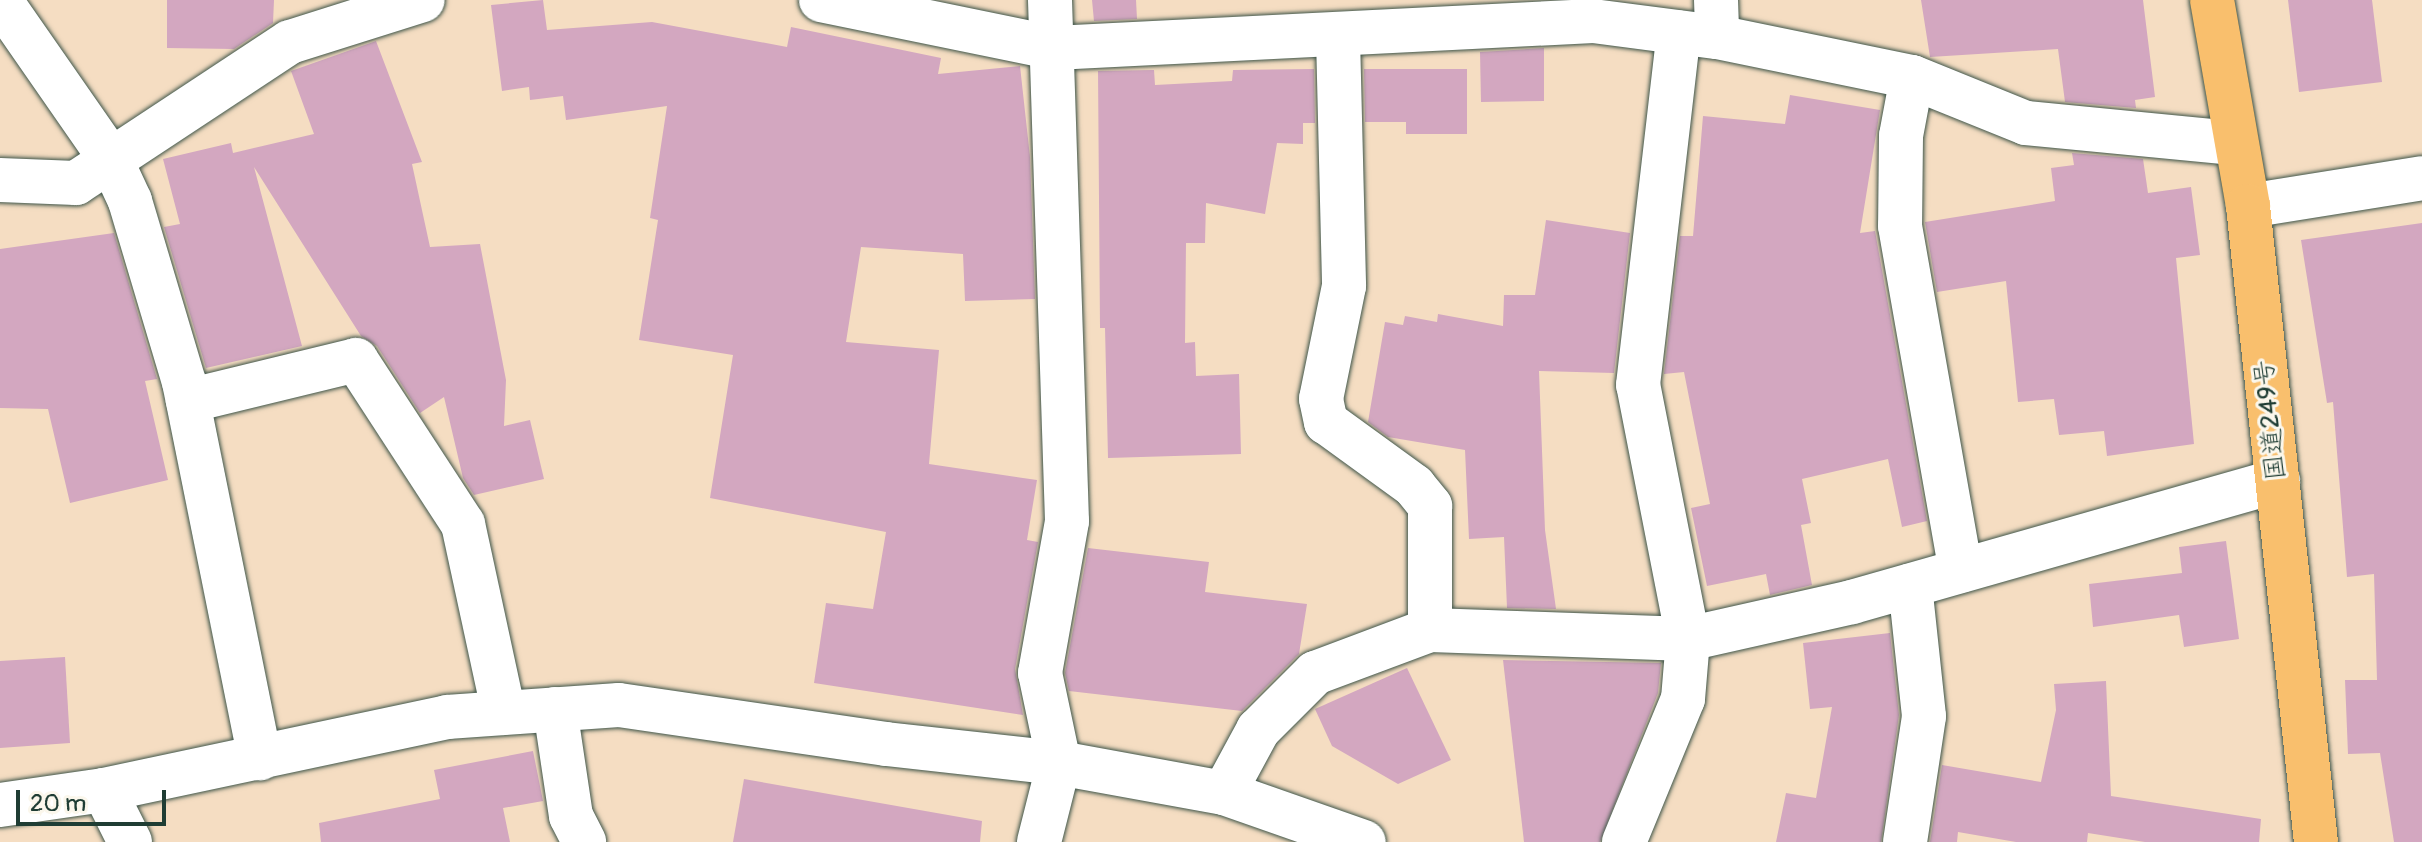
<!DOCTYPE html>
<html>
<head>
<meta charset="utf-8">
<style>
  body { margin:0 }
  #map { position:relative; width:2422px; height:842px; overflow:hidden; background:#f5ddc2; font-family:Pangolin,"Klee One",sans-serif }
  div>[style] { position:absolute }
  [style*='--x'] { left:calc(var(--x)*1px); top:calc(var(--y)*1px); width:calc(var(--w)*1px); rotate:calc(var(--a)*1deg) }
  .building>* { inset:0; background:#d3a7c0 }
  .roads { filter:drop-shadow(0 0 2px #3f5549) drop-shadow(0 0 2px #3f5549) }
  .minor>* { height:44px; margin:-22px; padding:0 22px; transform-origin:22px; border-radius:22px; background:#fff }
  .highway>* { height:44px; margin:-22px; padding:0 22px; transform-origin:22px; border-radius:22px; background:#f9bf6d }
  span { translate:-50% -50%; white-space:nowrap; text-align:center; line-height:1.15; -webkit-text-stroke:6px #fbf7ec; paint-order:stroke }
  .street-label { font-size:26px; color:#1f3d34 }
  .scale { position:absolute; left:16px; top:790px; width:150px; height:36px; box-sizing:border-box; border:4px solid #1f3d34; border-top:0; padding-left:10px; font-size:24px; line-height:28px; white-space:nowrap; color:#1f3d34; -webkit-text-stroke:6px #fbf7ec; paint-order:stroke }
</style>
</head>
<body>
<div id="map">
  <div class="building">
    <div style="clip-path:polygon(167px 0,274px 0,273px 23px,234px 49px,167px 48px)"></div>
    <div style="clip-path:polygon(543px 0,547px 30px,652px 22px,787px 47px,791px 27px,941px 58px,938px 74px,1020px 66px,1030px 157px,1035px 299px,965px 301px,963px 254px,861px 247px,846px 342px,939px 350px,929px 464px,1037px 480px,1027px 540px,1038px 542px,1015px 669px,1023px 715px,814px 683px,826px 603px,873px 609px,886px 532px,710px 498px,733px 355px,639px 340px,658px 220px,650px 218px,667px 106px,566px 120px,563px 96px,530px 100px,529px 87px,502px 91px,491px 5px)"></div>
    <div style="clip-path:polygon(1092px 0,1136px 0,1137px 19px,1094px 21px)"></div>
    <div style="clip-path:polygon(1921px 0,2143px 0,2155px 97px,2135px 100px,2136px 108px,2065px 102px,2058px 49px,1930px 57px)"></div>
    <div style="clip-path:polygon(2288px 0,2372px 0,2382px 82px,2299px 92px)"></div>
    <div style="clip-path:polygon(376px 41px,422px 162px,412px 164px,430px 247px,480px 244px,506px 380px,504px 426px,530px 420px,544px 479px,474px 495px,463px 478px,444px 397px,420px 413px,377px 346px,361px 336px,254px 167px,302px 346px,206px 368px,164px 227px,180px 224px,163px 159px,231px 143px,233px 153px,314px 134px,291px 71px)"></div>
    <div style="clip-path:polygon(1544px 48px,1544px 101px,1481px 102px,1480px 52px)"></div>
    <div style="clip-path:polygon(1314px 69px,1315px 123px,1303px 123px,1303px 144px,1277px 143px,1265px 214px,1206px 203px,1205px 243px,1186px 243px,1185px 343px,1195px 342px,1196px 376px,1239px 374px,1241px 454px,1108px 458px,1105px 328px,1100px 328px,1098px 71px,1154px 70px,1155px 85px,1232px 81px,1233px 70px)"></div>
    <div style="clip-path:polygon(1364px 69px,1467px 69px,1467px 134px,1406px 134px,1406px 122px,1365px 122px)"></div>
    <div style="clip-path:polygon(1790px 95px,1880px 110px,1860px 233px,1875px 231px,1927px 521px,1902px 527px,1888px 459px,1802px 479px,1811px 523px,1801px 525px,1812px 585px,1770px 595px,1766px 574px,1707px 586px,1691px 508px,1710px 504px,1684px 372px,1664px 374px,1680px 236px,1693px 236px,1703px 116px,1785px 124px)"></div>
    <div style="clip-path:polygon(2072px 153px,2143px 159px,2148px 193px,2191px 187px,2200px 255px,2176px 258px,2194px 444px,2107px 456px,2104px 431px,2059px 435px,2054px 399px,2018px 402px,2006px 281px,1937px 292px,1925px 222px,2055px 201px,2051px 168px,2074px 165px)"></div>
    <div style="clip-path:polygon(1546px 220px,1630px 233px,1614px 373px,1539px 371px,1545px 530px,1556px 609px,1507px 608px,1504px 537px,1469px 539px,1465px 450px,1388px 437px,1368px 422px,1385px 322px,1403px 325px,1405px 316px,1437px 322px,1438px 314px,1503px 326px,1504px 295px,1535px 295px)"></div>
    <div style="clip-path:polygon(2422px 223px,2422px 842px,2394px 842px,2380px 753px,2348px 754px,2345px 680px,2377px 680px,2374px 574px,2347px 577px,2333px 402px,2327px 403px,2301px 240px)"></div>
    <div style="clip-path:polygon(114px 233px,157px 379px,145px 381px,168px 480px,70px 503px,48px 409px,0 408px,0 249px)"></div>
    <div style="clip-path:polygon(2226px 541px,2239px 639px,2184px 647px,2179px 615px,2093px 627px,2089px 584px,2182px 573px,2179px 547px)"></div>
    <div style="clip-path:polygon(1088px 548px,1209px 562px,1205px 592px,1307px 604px,1299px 654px,1242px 711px,1069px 691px,1065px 673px)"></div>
    <div style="clip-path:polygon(1890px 633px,1899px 715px,1881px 842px,1776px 842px,1786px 793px,1816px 798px,1832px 707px,1810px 709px,1803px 643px)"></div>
    <div style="clip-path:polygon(65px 657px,70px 743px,0 748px,0 661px)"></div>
    <div style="clip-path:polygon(1503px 660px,1661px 663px,1658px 693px,1600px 842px,1524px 842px)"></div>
    <div style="clip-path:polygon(1407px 668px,1451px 760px,1398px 784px,1332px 746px,1315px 709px)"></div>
    <div style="clip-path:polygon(2106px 681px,2111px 796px,2261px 819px,2259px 842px,2145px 842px,2088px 833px,2087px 842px,2016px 842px,1958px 832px,1957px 842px,1930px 842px,1942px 765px,2041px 782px,2056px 710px,2054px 684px)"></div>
    <div style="clip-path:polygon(533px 751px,543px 801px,503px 808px,510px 842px,321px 842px,319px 823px,440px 799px,434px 770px)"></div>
    <div style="clip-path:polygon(744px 779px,982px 821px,980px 842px,733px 842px)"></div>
  </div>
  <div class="roads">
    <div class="minor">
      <div style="--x:0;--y:0;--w:195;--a:55.2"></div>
      <div style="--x:111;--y:160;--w:45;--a:65.1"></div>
      <div style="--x:130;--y:201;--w:189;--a:73.4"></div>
      <div style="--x:184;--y:382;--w:384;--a:78.6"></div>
      <div style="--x:821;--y:0;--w:238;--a:11.6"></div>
      <div style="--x:1054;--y:48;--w:540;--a:-2.87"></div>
      <div style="--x:1593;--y:21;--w:125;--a:7.4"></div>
      <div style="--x:1717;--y:37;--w:199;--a:11.6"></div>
      <div style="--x:1912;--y:77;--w:123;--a:22"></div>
      <div style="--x:2026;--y:123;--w:209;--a:5.5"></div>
      <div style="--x:1716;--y:0;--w:37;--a:88"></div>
      <div style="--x:1338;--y:37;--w:249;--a:88.6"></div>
      <div style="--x:1344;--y:286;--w:115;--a:101.5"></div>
      <div style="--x:1321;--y:399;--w:24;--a:78"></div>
      <div style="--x:1326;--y:422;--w:109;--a:36"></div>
      <div style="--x:1414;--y:486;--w:26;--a:51"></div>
      <div style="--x:1430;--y:506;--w:124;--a:90"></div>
      <div style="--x:1912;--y:77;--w:60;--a:100.6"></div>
      <div style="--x:1901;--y:136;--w:90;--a:90.6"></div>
      <div style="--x:1900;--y:226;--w:350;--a:80"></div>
      <div style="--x:0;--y:180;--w:76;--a:2.3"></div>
      <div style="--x:76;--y:183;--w:256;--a:-33.4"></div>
      <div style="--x:290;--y:42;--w:139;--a:-17.5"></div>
      <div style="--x:2248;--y:206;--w:176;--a:-9.1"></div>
      <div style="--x:188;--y:401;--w:173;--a:-13.7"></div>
      <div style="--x:356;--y:360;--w:196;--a:56.9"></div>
      <div style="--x:463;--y:524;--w:193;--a:77.8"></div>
      <div style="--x:555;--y:709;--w:108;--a:81.5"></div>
      <div style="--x:571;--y:816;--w:29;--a:63"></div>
      <div style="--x:104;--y:790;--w:58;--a:63.4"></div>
      <div style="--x:1224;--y:793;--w:72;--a:-61.6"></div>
      <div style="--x:1258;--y:730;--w:81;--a:-45"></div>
      <div style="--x:1315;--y:673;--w:123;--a:-20.5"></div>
      <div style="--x:1430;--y:630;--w:258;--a:2"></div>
      <div style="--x:1688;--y:639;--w:168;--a:-12.7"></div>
      <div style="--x:1852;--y:602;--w:443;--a:-15.9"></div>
      <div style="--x:0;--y:805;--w:105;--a:-8.2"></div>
      <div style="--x:104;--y:790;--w:351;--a:-12"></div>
      <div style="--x:447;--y:717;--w:172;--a:-4"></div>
      <div style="--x:619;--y:705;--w:270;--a:8.3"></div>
      <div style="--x:886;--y:744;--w:174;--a:6.3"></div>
      <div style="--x:1059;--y:763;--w:168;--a:10.3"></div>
      <div style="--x:1224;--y:793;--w:148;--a:19.3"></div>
      <div style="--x:1039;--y:842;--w:81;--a:-75.8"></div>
      <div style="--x:1059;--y:763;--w:92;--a:-101.9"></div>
      <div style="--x:1040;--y:673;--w:154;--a:-79.9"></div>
      <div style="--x:1067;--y:521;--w:521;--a:-91.87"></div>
      <div style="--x:1624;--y:842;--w:155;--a:-67.6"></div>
      <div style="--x:1683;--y:699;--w:60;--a:-85.2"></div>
      <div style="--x:1688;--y:639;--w:259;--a:-101.1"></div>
      <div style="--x:1638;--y:385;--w:355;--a:-83.4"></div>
      <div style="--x:1905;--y:842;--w:127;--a:-81.4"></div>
      <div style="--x:1924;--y:716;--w:131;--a:-96.1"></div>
    </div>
    <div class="highway">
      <div style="--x:2212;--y:0;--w:209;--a:80.1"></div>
      <div style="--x:2248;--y:206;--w:640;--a:83.9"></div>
    </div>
  </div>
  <div class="street-label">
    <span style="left:2271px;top:420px;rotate:-96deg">国道249号</span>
  </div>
  <div class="scale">20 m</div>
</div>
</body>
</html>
